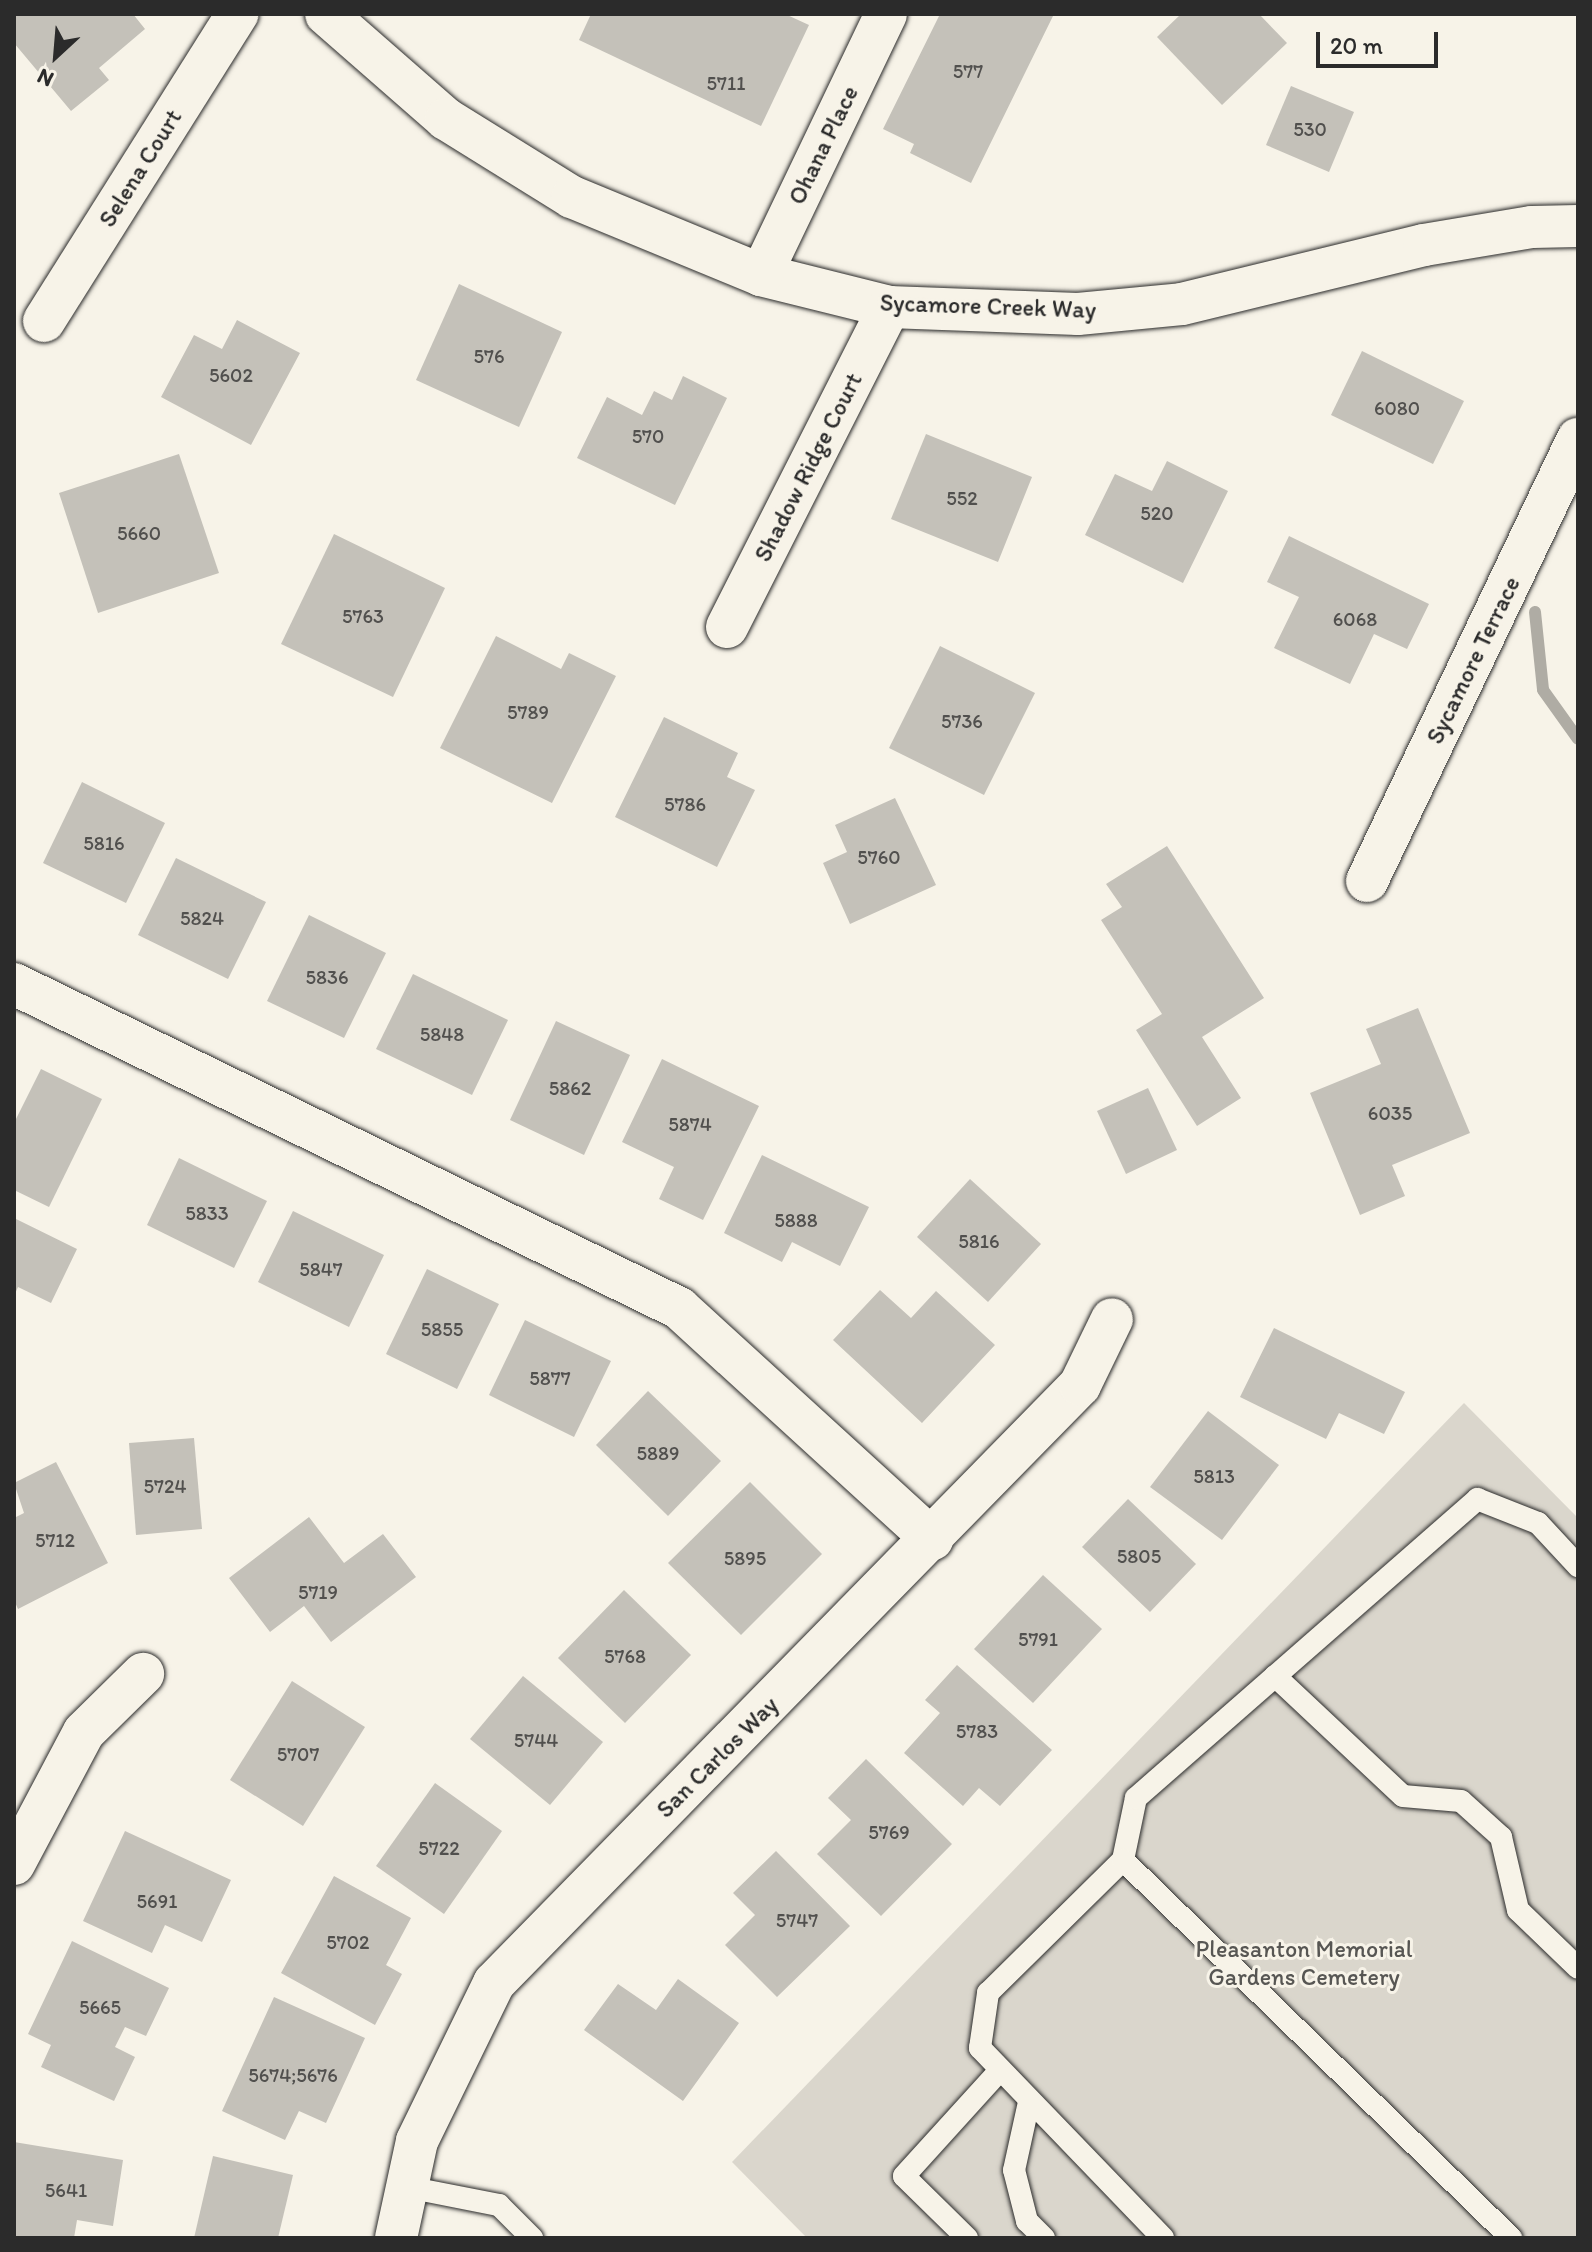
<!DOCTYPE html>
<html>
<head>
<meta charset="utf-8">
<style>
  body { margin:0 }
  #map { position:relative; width:1592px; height:2252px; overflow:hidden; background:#f7f3e8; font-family:Itim,sans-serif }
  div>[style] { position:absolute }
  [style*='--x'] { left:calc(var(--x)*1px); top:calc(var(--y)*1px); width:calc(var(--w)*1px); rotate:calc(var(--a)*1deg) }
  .green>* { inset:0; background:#dad6cc }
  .stream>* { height:12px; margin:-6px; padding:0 6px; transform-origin:6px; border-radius:6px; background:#afaca4 }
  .building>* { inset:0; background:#c4c1b9 }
  .roads { filter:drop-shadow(0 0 2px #2b2b2b) drop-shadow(0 0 2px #2b2b2b) }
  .lane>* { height:22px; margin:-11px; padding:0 11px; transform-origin:11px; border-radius:11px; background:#f7f3e8 }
  .street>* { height:42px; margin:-21px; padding:0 21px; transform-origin:21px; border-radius:21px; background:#f7f3e8 }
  span { translate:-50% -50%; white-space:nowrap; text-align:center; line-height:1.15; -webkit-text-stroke:6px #f7f3e8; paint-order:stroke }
  .number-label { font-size:20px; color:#51504e }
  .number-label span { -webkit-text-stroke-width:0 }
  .street-label { font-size:24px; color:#2b2b2b }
  .park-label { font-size:24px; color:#575653 }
  .frame { position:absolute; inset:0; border:16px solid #2b2b2b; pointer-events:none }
  .north { position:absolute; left:16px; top:16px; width:80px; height:80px; -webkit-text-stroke:6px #f7f3e8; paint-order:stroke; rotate:206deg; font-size:22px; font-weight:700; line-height:32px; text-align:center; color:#2b2b2b }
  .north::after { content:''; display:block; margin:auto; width:28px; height:36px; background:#2b2b2b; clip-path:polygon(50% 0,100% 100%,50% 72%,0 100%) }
  .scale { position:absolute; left:1316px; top:32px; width:122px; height:36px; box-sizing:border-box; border:4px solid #2b2b2b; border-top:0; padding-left:10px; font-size:24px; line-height:28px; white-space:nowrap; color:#2b2b2b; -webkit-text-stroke:6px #f7f3e8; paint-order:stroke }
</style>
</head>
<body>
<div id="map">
  <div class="green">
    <div style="clip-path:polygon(1464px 1403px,1578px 1518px,1578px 2238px,807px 2238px,732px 2162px)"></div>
  </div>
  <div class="stream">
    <div style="--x:1535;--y:612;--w:78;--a:84.1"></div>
    <div style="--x:1543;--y:690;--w:60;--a:54.5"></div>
  </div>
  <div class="building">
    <div style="clip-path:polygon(14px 14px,133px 14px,145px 29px,99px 68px,109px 80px,71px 111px,14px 43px)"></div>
    <div style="clip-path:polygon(591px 14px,785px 14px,809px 25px,761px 126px,579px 40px)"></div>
    <div style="clip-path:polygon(940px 14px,1054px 14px,971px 183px,910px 153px,914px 144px,883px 129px)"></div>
    <div style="clip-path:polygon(1181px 14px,1259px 14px,1287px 43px,1222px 105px,1157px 37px)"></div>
    <div style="clip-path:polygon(1291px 86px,1354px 112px,1329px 172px,1266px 145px)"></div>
    <div style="clip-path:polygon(459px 284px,562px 332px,519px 427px,416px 380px)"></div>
    <div style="clip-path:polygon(237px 320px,300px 353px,251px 445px,161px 397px,194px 335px,222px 349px)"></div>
    <div style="clip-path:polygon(1362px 351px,1464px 401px,1433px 464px,1331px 415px)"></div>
    <div style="clip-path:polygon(683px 376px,727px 398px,675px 505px,577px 458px,607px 397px,642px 415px,654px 391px,672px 400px)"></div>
    <div style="clip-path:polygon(926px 434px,1032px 477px,998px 562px,891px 519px)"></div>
    <div style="clip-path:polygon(179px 454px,219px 573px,98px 613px,59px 493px)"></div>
    <div style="clip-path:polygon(1167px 461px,1228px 491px,1183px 583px,1085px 535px,1115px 474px,1152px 491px)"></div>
    <div style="clip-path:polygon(334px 534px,445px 588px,393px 697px,281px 644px)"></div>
    <div style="clip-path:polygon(1289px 536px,1429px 604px,1407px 649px,1374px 634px,1350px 684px,1274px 648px,1299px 597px,1267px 582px)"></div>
    <div style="clip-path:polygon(496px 636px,561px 669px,569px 653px,616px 676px,552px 803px,440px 748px)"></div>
    <div style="clip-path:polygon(940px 646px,1035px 693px,984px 795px,889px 748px)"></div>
    <div style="clip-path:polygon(664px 717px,738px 753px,727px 777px,755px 790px,717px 867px,615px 817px)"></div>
    <div style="clip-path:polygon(82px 782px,165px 823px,126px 903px,43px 863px)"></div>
    <div style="clip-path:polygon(895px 798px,936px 885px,850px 924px,823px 863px,847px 852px,835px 825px)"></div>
    <div style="clip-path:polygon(1167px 846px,1264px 998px,1202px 1037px,1241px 1098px,1197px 1126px,1136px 1030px,1162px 1014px,1101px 920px,1122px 907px,1106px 884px)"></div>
    <div style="clip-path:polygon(176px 858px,266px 902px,228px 979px,138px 935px)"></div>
    <div style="clip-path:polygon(309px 915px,386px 953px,344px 1038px,267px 1001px)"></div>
    <div style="clip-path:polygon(413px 974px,508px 1020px,472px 1095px,376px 1049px)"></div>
    <div style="clip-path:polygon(1418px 1008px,1470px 1133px,1392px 1165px,1405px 1196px,1360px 1215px,1310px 1093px,1381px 1064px,1366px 1029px)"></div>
    <div style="clip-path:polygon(556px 1021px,630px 1055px,584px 1155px,510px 1120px)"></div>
    <div style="clip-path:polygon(662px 1059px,759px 1106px,703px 1220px,659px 1199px,674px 1167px,622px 1142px)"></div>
    <div style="clip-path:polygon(41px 1069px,102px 1099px,49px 1207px,14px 1190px,14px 1123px)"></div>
    <div style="clip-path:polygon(1148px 1088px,1177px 1150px,1126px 1174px,1097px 1111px)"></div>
    <div style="clip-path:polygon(762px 1155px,869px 1207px,840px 1266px,792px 1242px,782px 1262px,724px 1233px)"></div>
    <div style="clip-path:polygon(179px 1158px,267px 1201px,234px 1268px,147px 1225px)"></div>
    <div style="clip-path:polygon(970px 1179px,1041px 1244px,988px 1302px,917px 1237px)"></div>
    <div style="clip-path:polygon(293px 1211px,384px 1255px,349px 1327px,258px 1282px)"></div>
    <div style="clip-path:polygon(14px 1218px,77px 1249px,51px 1303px,18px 1287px,14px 1296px)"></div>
    <div style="clip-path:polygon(427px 1269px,499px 1304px,457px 1389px,386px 1354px)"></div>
    <div style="clip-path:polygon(880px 1290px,911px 1318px,936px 1291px,995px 1345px,922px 1423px,833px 1340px)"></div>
    <div style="clip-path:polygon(525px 1320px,611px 1361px,574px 1437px,489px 1395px)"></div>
    <div style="clip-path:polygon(1274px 1328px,1405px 1392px,1384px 1434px,1339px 1413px,1326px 1439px,1240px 1397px)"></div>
    <div style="clip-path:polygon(648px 1391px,721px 1461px,668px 1516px,596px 1445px)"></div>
    <div style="clip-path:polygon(1208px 1411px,1279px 1465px,1222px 1540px,1150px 1487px)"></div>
    <div style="clip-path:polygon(194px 1438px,202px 1529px,136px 1535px,129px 1443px)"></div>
    <div style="clip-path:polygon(56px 1462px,108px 1563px,18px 1609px,14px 1600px,14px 1518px,24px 1513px,14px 1483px)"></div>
    <div style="clip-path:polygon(750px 1482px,822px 1554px,741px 1635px,668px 1563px)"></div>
    <div style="clip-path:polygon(1128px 1499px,1196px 1564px,1150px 1612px,1082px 1547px)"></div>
    <div style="clip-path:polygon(309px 1517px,344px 1563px,383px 1534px,416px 1577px,331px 1642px,304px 1606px,270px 1632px,229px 1578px)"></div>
    <div style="clip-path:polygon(1043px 1575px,1102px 1629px,1033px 1703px,974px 1649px)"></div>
    <div style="clip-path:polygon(624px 1590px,691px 1655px,625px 1723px,558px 1658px)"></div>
    <div style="clip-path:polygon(957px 1665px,1052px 1750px,1000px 1806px,979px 1788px,963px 1806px,904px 1753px,940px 1713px,925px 1700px)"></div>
    <div style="clip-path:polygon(523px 1676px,603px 1742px,550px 1805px,470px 1739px)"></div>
    <div style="clip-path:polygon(292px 1681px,365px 1727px,303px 1826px,230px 1780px)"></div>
    <div style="clip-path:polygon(866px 1759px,952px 1844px,881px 1916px,817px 1854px,851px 1820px,828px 1798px)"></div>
    <div style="clip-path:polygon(435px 1783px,502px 1831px,444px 1914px,376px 1866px)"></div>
    <div style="clip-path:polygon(125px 1831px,231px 1880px,202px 1942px,165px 1925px,152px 1953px,83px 1921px)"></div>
    <div style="clip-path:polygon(776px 1851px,850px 1926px,777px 1997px,725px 1945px,755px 1915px,733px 1893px)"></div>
    <div style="clip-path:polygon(334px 1876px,411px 1918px,386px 1965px,402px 1974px,375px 2025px,281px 1973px)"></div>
    <div style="clip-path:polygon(72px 1941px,169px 1988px,146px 2036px,125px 2027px,115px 2047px,135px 2057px,114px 2101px,41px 2067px,51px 2045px,28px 2034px)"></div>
    <div style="clip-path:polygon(678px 1979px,739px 2023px,683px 2101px,584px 2030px,618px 1984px,656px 2010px)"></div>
    <div style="clip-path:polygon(274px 1997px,365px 2038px,326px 2123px,299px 2111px,285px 2140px,222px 2111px)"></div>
    <div style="clip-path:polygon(14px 2142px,123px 2160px,113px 2226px,77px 2220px,74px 2238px,14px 2238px)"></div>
    <div style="clip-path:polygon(213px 2156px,293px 2175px,278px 2238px,194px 2238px)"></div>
  </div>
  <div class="roads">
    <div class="lane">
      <div style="--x:1275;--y:1676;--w:175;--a:43.2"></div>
      <div style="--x:1403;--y:1796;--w:58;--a:4.9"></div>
      <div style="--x:1461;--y:1801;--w:54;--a:42"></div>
      <div style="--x:1501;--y:1837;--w:75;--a:76.9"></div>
      <div style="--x:1518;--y:1910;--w:83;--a:44"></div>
      <div style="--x:1123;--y:1860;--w:63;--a:-78.2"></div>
      <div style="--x:1136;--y:1798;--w:454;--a:-41.2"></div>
      <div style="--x:1477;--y:1499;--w:66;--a:21.5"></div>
      <div style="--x:1538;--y:1523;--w:59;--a:47.1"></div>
      <div style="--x:1029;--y:2102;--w:70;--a:102.4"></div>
      <div style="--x:1014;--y:2170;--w:53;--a:75.7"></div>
      <div style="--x:1027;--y:2221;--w:24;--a:45"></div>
      <div style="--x:407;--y:2187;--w:94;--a:11.1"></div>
      <div style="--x:499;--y:2205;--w:47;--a:45"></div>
      <div style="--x:967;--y:2238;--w:88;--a:-135.5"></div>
      <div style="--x:904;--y:2176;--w:143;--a:-47.8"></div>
      <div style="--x:1163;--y:2238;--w:264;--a:-133.9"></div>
      <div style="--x:980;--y:2048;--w:56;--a:-81.7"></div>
      <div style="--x:988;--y:1993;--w:190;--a:-44.6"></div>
      <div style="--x:1123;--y:1860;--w:542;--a:44.25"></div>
    </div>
    <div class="street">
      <div style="--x:326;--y:14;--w:159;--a:41.2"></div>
      <div style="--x:446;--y:119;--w:148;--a:31.8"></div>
      <div style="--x:572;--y:197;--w:204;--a:22.4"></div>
      <div style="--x:761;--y:275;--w:132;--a:14"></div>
      <div style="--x:889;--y:307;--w:189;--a:2.1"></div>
      <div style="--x:1078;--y:314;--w:104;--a:-5.5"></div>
      <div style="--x:1182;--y:304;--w:249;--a:-13.7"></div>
      <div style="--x:1424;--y:245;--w:109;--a:-9.5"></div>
      <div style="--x:1532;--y:227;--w:46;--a:-1.2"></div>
      <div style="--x:761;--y:275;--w:289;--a:-64.4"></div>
      <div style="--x:44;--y:321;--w:363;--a:-57.8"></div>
      <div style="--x:727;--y:627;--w:359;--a:-63.1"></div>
      <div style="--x:1367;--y:881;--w:490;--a:-64.5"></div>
      <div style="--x:14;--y:984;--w:740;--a:25.98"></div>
      <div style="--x:679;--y:1308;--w:343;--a:42.4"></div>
      <div style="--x:14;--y:1864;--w:149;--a:-62.1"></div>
      <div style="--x:84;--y:1732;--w:83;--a:-44.5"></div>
      <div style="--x:396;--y:2238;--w:99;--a:-77.8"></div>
      <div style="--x:417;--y:2141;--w:176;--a:-64"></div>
      <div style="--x:494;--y:1983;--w:837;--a:-45.58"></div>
      <div style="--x:1080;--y:1385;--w:73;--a:-64.1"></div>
    </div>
  </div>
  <div class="number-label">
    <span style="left:968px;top:71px">577</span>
    <span style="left:726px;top:83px">5711</span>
    <span style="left:1310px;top:129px">530</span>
    <span style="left:489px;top:356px">576</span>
    <span style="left:231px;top:375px">5602</span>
    <span style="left:1397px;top:408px">6080</span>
    <span style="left:648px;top:436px">570</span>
    <span style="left:962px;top:498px">552</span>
    <span style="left:1157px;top:513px">520</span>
    <span style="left:139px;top:533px">5660</span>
    <span style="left:363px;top:616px">5763</span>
    <span style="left:1355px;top:619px">6068</span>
    <span style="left:528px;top:712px">5789</span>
    <span style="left:962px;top:721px">5736</span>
    <span style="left:685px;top:804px">5786</span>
    <span style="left:104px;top:843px">5816</span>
    <span style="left:879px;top:857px">5760</span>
    <span style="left:202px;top:918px">5824</span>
    <span style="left:327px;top:977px">5836</span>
    <span style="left:442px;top:1034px">5848</span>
    <span style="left:570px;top:1088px">5862</span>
    <span style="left:1390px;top:1113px">6035</span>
    <span style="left:690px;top:1124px">5874</span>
    <span style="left:207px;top:1213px">5833</span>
    <span style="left:796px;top:1220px">5888</span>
    <span style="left:979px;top:1241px">5816</span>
    <span style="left:321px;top:1269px">5847</span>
    <span style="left:442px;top:1329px">5855</span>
    <span style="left:550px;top:1378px">5877</span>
    <span style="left:658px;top:1453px">5889</span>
    <span style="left:1214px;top:1476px">5813</span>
    <span style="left:165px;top:1486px">5724</span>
    <span style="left:55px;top:1540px">5712</span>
    <span style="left:1139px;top:1556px">5805</span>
    <span style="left:745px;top:1558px">5895</span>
    <span style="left:318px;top:1592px">5719</span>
    <span style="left:1038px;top:1639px">5791</span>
    <span style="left:625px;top:1656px">5768</span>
    <span style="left:977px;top:1731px">5783</span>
    <span style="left:536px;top:1740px">5744</span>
    <span style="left:298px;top:1754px">5707</span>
    <span style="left:889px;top:1832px">5769</span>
    <span style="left:439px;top:1848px">5722</span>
    <span style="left:157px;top:1901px">5691</span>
    <span style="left:797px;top:1920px">5747</span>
    <span style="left:348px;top:1942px">5702</span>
    <span style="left:100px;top:2007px">5665</span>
    <span style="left:293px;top:2075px">5674;5676</span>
    <span style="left:66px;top:2190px">5641</span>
  </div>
  <div class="street-label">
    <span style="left:823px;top:145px;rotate:-64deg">Ohana Place</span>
    <span style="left:140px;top:168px;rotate:-58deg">Selena Court</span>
    <span style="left:988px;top:306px;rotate:2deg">Sycamore Creek Way</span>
    <span style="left:808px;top:467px;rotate:-63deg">Shadow Ridge Court</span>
    <span style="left:1473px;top:660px;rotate:-64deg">Sycamore Terrace</span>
    <span style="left:717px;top:1757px;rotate:-45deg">San Carlos Way</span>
  </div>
  <div class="park-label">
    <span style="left:1304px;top:1963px">Pleasanton Memorial<br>Gardens Cemetery</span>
  </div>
  <div class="frame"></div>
  <div class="north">N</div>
  <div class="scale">20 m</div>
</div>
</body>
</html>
